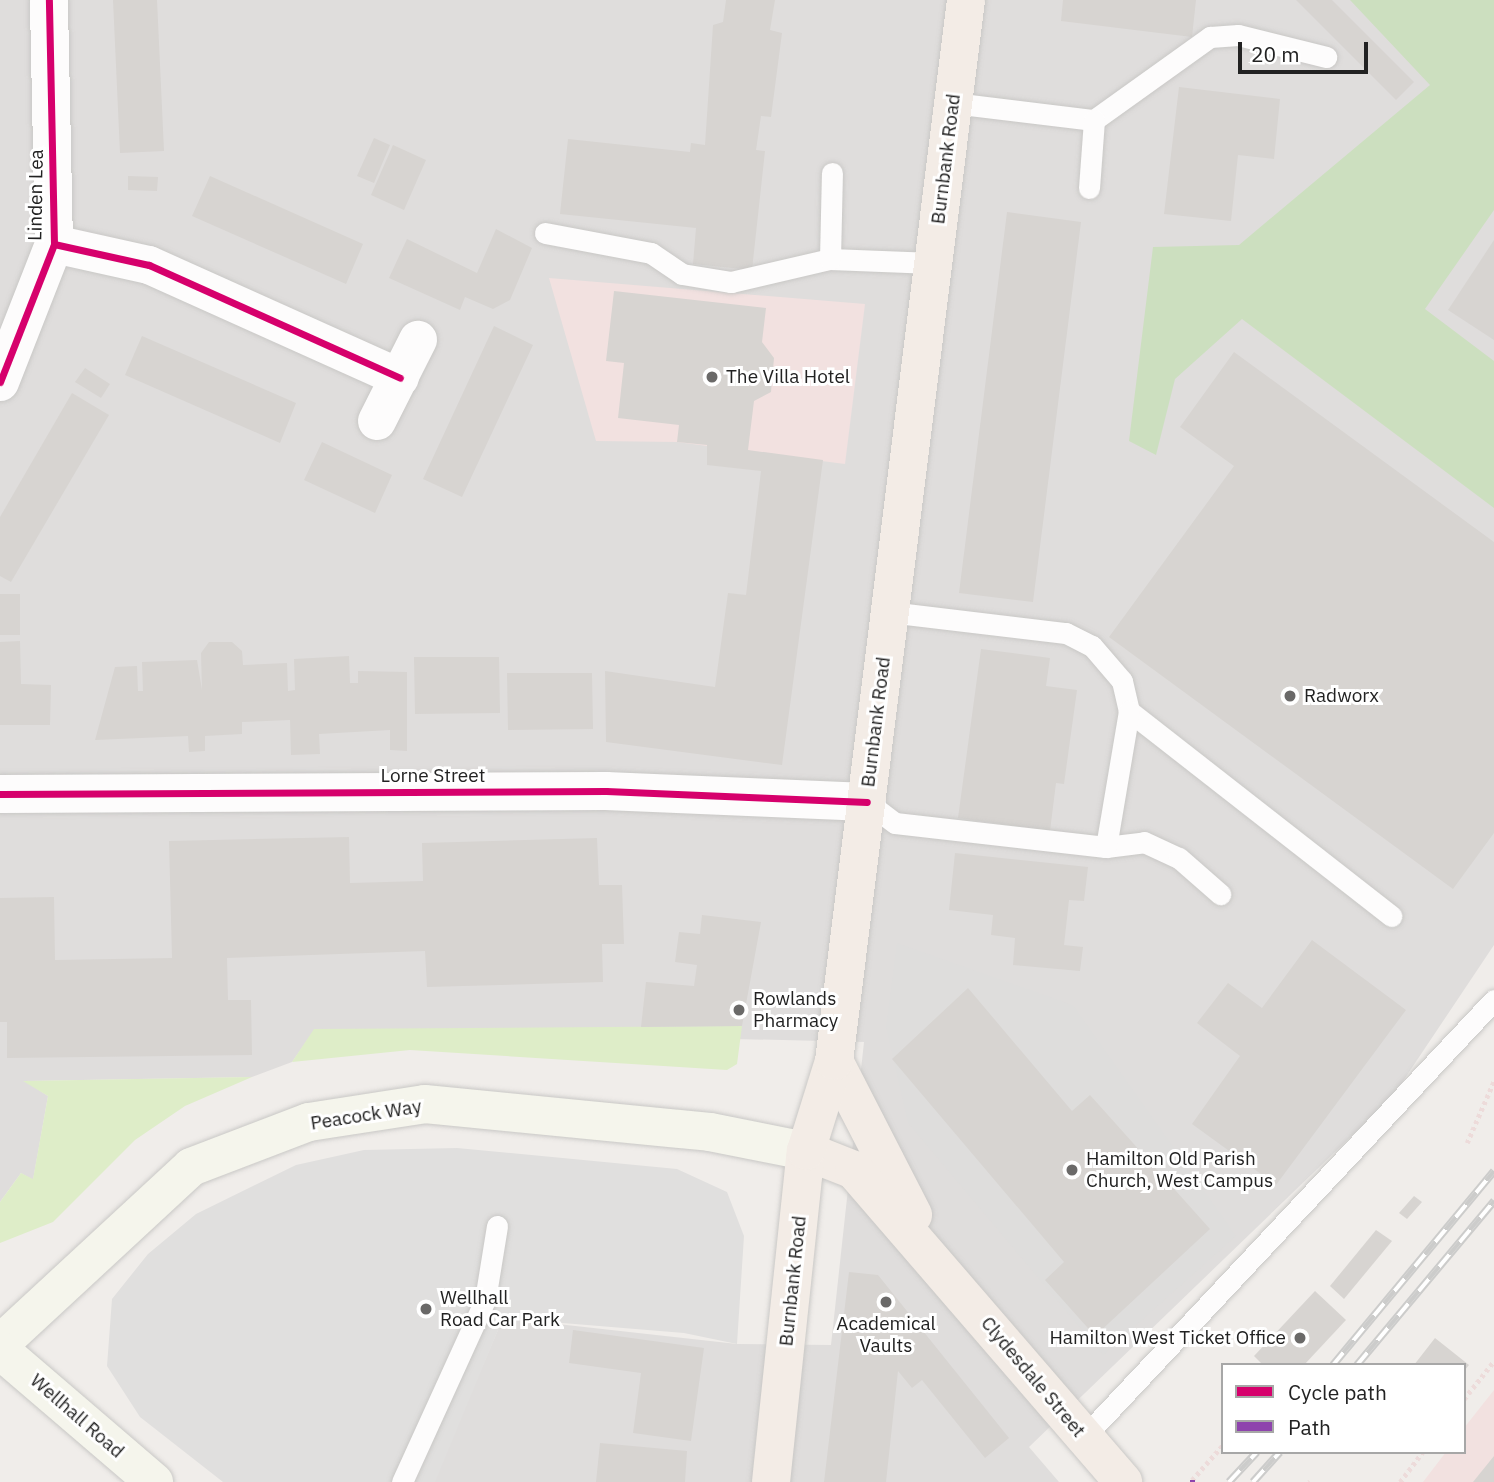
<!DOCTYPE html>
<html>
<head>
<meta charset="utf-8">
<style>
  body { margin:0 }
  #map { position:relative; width:1494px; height:1482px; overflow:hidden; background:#f0edea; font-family:"IBM Plex Sans",sans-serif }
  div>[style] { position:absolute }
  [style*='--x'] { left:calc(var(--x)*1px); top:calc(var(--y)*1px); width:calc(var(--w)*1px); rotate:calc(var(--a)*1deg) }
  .residential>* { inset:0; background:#dfdddc }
  .commercial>* { inset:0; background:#f2e1e0 }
  .religious>* { inset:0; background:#dedddc }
  .grass>* { inset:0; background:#deedc8 }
  .forest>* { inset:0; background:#ccdfbf }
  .parking>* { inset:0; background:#e0dfde }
  .building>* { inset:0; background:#d7d4d1 }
  .path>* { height:4.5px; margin-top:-2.25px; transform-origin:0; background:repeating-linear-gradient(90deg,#eddbda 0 3.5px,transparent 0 7px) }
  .roads { filter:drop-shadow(0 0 2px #c9c8c6) drop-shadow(0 0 2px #c9c8c6) }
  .service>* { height:21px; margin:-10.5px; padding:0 10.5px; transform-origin:10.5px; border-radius:10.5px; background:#fdfcfc }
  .minor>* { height:38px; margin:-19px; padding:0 19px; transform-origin:19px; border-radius:19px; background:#fdfcfc }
  .secondary>* { height:38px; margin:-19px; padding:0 19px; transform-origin:19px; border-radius:19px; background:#f5f5ec }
  .primary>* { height:38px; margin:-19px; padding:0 19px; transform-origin:19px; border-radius:19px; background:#f3ece6 }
  .rail>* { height:8px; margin-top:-4px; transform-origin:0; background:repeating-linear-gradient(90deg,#fff 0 16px,#cccccb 0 32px); box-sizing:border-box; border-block:2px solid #cccccb }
  .quiet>* { height:5px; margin-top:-2.5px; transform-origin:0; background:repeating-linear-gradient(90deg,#8e44ad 0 10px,transparent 0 15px) }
  .cycleway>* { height:7px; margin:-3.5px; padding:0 3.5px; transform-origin:3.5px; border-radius:3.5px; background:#d6006c }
  .dots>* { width:19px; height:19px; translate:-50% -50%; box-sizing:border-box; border:4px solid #fff; border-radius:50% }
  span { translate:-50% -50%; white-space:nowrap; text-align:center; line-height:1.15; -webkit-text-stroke:6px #fff; paint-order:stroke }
  .street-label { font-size:19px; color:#222 }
  .poi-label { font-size:19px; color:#222 }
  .left { translate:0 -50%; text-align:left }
  .right { translate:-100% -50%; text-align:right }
  .legend { position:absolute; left:1221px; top:1363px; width:245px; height:91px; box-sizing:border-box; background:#fff; border:2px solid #a7a7a7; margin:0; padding:9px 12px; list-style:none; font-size:21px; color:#222 }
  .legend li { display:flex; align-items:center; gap:14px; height:35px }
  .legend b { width:35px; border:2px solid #a7a7a7 }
  .scale { position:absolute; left:1238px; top:42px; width:130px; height:32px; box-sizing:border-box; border:4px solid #222; border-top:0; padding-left:9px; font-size:21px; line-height:24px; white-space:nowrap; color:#222; -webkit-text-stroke:5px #fff; paint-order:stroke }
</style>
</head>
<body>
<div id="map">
  <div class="residential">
    <div style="clip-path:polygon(0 0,1494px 0,1494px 945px,1393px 1096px,1029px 1447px,1059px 1482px,433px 1482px,503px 1318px,737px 1344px,831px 1345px,864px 1042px,315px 1029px,292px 1062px,252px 1077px,25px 1081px,48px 1096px,33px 1180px,21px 1173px,0 1202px)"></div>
  </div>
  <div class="commercial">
    <div style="clip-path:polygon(549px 278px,865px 304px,845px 464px,677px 442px,596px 441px)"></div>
    <div style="clip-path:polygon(1494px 1390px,1494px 1482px,1423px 1482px,1446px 1452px,1464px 1452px,1464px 1428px)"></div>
  </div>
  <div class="religious">
    <div style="clip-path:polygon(897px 943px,1073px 1005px,1236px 1236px,1103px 1355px,908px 1123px,886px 1027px)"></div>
  </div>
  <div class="grass">
    <div style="clip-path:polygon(742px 1026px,737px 1064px,727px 1070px,410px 1050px,292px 1062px,314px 1029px)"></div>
    <div style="clip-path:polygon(252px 1077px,185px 1106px,135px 1140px,53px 1222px,0 1243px,0 1202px,21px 1173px,33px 1179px,48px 1096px,23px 1081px)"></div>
  </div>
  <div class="forest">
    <div style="clip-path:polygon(1350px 0,1494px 0,1494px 210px,1425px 309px,1494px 361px,1494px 508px,1242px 319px,1175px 379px,1156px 455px,1129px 441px,1153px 247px,1239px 245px,1430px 85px)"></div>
  </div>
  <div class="parking">
    <div style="clip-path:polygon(457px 1148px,677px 1169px,727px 1192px,744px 1236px,737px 1344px,684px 1333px,503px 1318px,435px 1482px,223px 1482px,140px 1417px,107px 1366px,112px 1299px,148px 1254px,196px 1214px,296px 1165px,364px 1150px)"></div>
  </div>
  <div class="building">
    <div style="clip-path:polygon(113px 0,157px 0,164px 151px,120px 153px)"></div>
    <div style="clip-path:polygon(726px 0,775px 0,770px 30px,782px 33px,771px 117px,761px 116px,756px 150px,765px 151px,752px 270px,693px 264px,696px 228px,560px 214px,568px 139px,690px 152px,691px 143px,705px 145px,713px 25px,723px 22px)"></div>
    <div style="clip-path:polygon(1063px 0,1196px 0,1192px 37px,1061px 21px)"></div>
    <div style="clip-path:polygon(1296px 0,1332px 0,1414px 82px,1396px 100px)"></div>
    <div style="clip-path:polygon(1179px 87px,1280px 99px,1274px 159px,1238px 155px,1231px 221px,1164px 214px)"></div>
    <div style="clip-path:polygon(374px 138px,390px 145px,374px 183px,357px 176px)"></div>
    <div style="clip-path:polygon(393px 145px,426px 160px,404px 210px,371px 195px)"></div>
    <div style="clip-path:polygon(128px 176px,158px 177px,157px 191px,128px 190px)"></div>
    <div style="clip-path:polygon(210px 176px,363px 244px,346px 284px,192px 216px)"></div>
    <div style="clip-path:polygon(1007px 212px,1081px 222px,1033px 602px,959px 593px)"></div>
    <div style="clip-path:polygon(496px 229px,532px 248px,510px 300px,493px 309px,465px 297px,460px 310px,389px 278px,407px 239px,477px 273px)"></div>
    <div style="clip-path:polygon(1494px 240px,1494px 340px,1448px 310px)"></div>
    <div style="clip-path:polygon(614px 291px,766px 308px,762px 342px,774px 358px,771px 392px,754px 401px,748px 450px,823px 460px,782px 765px,606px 742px,605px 671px,715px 687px,728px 593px,746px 595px,761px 471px,707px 465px,707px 445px,677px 442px,679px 425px,618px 418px,624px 363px,606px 361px)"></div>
    <div style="clip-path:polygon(494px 326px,533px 345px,462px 497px,423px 479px)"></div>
    <div style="clip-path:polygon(142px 336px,296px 403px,280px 443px,125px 375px)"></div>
    <div style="clip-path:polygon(1234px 352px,1494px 542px,1494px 833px,1453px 889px,1109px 637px,1234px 466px,1180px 427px)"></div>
    <div style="clip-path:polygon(85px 368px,110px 384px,101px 398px,75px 382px)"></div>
    <div style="clip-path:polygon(72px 393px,109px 415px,11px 582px,0 576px,0 517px)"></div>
    <div style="clip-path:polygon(322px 442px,392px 475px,375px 513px,304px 480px)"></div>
    <div style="clip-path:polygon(0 594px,20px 594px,20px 635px,0 635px)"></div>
    <div style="clip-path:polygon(20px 641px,21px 684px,51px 685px,50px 725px,0 725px,0 642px)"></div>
    <div style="clip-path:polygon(209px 642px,232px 642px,242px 651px,243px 665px,287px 663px,288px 691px,295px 690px,294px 659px,349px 656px,350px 683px,358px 683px,358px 671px,407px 672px,407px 751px,390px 750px,390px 730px,319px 734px,320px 754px,291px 755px,290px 720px,242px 722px,242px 734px,205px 736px,205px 751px,189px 752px,188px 736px,95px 740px,115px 667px,137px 666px,138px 691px,143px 691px,142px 662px,197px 660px,202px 690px,201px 653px)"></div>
    <div style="clip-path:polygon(981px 649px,1050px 658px,1046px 686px,1077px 690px,1064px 784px,1056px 783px,1050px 831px,958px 818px)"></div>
    <div style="clip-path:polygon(414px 657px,499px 657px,500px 713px,415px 714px)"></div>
    <div style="clip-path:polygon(507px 673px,592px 673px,593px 729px,508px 730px)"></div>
    <div style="clip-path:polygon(349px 837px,350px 883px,423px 881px,422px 843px,597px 838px,599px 885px,622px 885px,624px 944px,602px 944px,603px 982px,427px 987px,425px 951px,227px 958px,228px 1000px,251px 1000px,252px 1055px,7px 1058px,7px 1022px,0 1022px,0 898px,54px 897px,55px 960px,172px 958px,169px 841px)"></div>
    <div style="clip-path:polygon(955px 853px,1088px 867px,1084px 901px,1069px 900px,1064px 945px,1083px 947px,1080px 971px,1013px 965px,1015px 938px,991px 935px,993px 915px,949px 910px)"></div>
    <div style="clip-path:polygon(702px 915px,761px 922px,742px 1026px,641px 1027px,646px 982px,694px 986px,697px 965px,675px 962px,679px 932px,700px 934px)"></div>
    <div style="clip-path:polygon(1312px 940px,1406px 1010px,1276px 1185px,1192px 1124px,1240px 1056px,1197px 1023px,1228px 983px,1262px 1008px)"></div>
    <div style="clip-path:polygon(968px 988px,1072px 1111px,1090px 1095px,1210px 1229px,1095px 1336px,1045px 1280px,1064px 1262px,892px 1059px)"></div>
    <div style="clip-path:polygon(1414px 1196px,1422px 1202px,1407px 1219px,1399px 1213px)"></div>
    <div style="clip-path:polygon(1376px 1230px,1392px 1241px,1344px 1299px,1330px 1286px)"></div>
    <div style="clip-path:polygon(849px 1272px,878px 1275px,1009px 1438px,985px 1458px,922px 1380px,912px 1388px,898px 1371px,886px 1482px,824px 1482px)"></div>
    <div style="clip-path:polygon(1315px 1291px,1346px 1320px,1304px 1365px,1263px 1365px,1254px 1356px)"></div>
    <div style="clip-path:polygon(573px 1330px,704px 1348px,691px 1441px,633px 1433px,641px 1373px,569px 1363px)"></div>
    <div style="clip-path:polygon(1435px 1338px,1469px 1365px,1464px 1371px,1464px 1365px,1414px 1365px)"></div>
    <div style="clip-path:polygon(600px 1443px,687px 1451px,685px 1482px,596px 1482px)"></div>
    <div style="clip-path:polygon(1494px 1456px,1494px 1482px,1473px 1482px)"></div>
  </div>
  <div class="path">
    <div style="--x:1467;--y:1143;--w:68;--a:-66.5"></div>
    <div style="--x:1464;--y:1399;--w:48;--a:-51.7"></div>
    <div style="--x:1192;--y:1480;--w:47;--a:-48.5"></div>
    <div style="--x:1309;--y:1482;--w:1;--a:-45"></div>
    <div style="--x:1400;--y:1482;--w:38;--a:-53"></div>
  </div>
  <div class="roads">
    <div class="service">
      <div style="--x:953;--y:103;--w:142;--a:6.9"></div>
      <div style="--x:1094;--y:120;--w:143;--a:-35.6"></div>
      <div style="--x:1210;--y:37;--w:28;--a:-4"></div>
      <div style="--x:1238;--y:35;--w:91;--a:14"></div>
      <div style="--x:1089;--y:188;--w:68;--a:-85.8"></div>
      <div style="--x:545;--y:233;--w:108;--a:10.7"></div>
      <div style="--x:651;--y:253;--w:37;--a:34"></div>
      <div style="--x:682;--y:274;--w:50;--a:9.3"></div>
      <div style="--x:731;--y:282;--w:102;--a:-13.1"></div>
      <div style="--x:830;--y:259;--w:103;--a:2.2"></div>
      <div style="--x:830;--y:259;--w:86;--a:-88.7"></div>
      <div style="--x:889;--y:612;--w:178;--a:6.8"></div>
      <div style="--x:1066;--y:633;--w:29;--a:27"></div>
      <div style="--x:1092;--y:646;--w:46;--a:49.4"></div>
      <div style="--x:1122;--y:681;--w:31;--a:77"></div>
      <div style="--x:1129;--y:711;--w:333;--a:38"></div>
      <div style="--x:867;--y:802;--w:35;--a:37"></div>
      <div style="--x:895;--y:823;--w:212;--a:6.5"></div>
      <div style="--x:1106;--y:847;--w:38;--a:-7"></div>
      <div style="--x:1144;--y:842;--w:38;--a:25"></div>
      <div style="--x:1179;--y:858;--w:55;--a:41.3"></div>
      <div style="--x:1106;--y:847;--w:138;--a:-80.4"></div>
      <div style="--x:1084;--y:1437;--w:599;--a:-46.83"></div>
      <div style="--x:402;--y:1482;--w:200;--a:-65.5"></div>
      <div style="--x:485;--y:1300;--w:75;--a:-80.8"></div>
    </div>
    <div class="minor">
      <div style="--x:54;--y:244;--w:97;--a:12.5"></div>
      <div style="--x:149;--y:265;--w:275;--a:24.2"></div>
      <div style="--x:0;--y:382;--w:148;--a:-68.6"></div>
      <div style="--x:54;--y:244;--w:244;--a:-91.2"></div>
      <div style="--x:377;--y:421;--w:91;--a:-63.2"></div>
      <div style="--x:0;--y:794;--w:606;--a:-0.28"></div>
      <div style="--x:606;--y:791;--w:261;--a:2.4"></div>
    </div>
    <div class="secondary">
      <div style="--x:0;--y:1344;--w:260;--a:-42.8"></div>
      <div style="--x:191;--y:1167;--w:126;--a:-20.9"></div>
      <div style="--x:309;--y:1122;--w:117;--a:-8.8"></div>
      <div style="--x:425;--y:1104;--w:286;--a:5.6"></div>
      <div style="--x:710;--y:1132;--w:98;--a:11.2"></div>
      <div style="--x:0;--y:1350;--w:203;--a:40.6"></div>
    </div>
    <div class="primary">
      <div style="--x:834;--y:1061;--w:173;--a:62.8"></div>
      <div style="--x:806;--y:1151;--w:52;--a:21.6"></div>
      <div style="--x:854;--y:1170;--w:412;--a:49.2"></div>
      <div style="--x:771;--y:1482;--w:333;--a:-84"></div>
      <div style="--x:806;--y:1151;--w:94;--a:-72.7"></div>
      <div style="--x:834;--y:1061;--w:1069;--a:-82.91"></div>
    </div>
  </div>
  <div class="rail">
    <div style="--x:1333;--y:1365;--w:252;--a:-50.3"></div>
    <div style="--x:1357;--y:1365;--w:214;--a:-50.1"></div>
    <div style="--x:1229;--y:1482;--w:41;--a:-47"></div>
    <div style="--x:1253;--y:1482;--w:40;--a:-48"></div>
  </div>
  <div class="quiet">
    <div style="--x:1190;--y:1482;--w:5;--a:0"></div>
  </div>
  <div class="cycleway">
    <div style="--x:54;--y:244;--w:97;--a:12.5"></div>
    <div style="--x:149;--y:265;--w:275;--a:24.2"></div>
    <div style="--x:0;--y:382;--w:148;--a:-68.6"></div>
    <div style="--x:54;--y:244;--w:244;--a:-91.2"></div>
    <div style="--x:0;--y:794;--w:606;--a:-0.28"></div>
    <div style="--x:606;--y:791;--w:261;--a:2.4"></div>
  </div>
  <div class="dots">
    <div style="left:712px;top:377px;background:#6a6968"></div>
    <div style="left:1290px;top:696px;background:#6a6968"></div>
    <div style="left:739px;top:1010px;background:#6a6968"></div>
    <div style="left:1072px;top:1170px;background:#6a6968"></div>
    <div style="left:886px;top:1302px;background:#6a6968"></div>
    <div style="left:426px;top:1309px;background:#6a6968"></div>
    <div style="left:1300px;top:1338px;background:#6a6968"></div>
  </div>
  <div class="street-label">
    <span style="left:946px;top:159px;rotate:-83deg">Burnbank Road</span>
    <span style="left:36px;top:195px;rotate:-89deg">Linden Lea</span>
    <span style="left:876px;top:722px;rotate:-83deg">Burnbank Road</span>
    <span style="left:433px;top:776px">Lorne Street</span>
    <span style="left:366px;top:1115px;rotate:-9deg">Peacock Way</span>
    <span style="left:793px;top:1281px;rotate:-84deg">Burnbank Road</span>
    <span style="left:1033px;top:1377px;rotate:50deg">Clydesdale Street</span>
    <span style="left:77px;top:1416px;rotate:41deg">Wellhall Road</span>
  </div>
  <div class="poi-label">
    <span class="left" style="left:726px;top:377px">The Villa Hotel</span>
    <span class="left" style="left:1304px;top:696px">Radworx</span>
    <span class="left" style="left:753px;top:1010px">Rowlands<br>Pharmacy</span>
    <span class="left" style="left:1086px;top:1170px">Hamilton Old Parish<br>Church, West Campus</span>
    <span class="left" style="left:440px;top:1309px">Wellhall<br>Road Car Park</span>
    <span style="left:886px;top:1335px">Academical<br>Vaults</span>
    <span class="right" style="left:1286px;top:1338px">Hamilton West Ticket Office</span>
  </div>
  <ul class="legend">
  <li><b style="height:9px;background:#d6006c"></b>Cycle path</li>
  <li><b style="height:9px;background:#8e44ad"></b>Path</li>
  </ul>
  <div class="scale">20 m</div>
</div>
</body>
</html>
